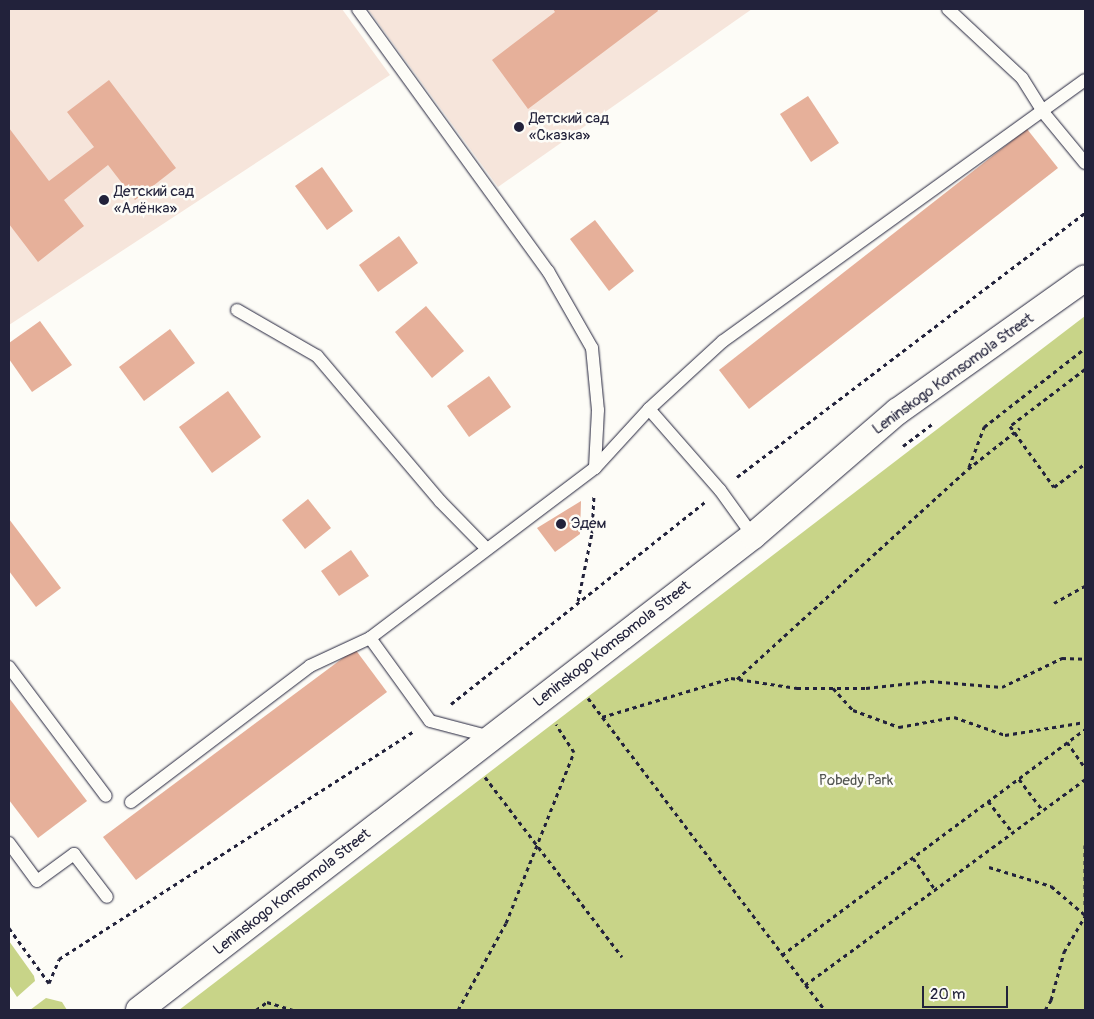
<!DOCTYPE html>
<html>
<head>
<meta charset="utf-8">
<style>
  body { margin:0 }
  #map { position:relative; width:1094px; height:1019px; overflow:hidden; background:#fdfcf7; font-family:Pangolin,sans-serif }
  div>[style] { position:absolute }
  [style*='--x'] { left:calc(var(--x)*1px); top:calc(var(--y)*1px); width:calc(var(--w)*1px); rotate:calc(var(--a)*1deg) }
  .built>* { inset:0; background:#f6e5db }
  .green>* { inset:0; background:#c8d488 }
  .building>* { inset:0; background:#e6b09a }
  .path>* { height:3px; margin-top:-1.5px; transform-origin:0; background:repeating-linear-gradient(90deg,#22223b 0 4px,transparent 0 8px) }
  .roads { filter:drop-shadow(0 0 1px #22223b) drop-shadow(0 0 1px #22223b) }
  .service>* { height:12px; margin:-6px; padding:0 6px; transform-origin:6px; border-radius:6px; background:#fdfcf7 }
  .minor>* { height:26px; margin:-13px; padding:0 13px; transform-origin:13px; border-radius:13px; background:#fdfcf7 }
  .dots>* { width:14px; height:14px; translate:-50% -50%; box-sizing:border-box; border:2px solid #fdfcf7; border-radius:50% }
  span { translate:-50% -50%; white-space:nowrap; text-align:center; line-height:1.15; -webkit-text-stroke:5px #fdfcf7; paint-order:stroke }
  .poi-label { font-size:15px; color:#22223b }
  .left { translate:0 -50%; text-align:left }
  .street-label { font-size:15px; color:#22223b }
  .park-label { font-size:15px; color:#545752 }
  .frame { position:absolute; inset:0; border:10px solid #22223b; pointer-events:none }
  .scale { position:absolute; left:922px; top:986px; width:86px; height:22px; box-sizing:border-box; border:2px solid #22223b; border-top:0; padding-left:6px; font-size:15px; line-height:18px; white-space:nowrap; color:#22223b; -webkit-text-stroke:4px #fdfcf7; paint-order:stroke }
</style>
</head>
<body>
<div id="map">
  <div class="built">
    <div style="clip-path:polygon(9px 9px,342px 9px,390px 75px,9px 325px)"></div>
    <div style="clip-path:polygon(368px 9px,752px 9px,498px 187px)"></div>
  </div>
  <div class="green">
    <div style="clip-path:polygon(1085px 316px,1085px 1010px,179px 1010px)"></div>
    <div style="clip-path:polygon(9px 941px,34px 976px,35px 981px,17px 997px,9px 985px)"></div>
    <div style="clip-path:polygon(46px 998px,62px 1002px,67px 1010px,30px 1010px)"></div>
  </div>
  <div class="building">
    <div style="clip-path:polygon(553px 9px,657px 9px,658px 11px,528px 109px,492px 60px,555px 12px)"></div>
    <div style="clip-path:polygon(109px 80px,176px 168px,135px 200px,108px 165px,64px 200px,84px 226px,38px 262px,9px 224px,9px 128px,49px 181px,94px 147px,67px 112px)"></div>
    <div style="clip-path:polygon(808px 96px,839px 143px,811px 162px,780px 114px)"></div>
    <div style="clip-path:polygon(1027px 129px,1058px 168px,749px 409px,719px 370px)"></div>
    <div style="clip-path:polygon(322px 167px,353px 211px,327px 230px,295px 186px)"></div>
    <div style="clip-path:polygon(595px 220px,634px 271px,609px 291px,570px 239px)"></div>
    <div style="clip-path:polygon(399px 236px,418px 263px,378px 292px,359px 265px)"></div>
    <div style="clip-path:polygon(426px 306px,464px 351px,432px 378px,395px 332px)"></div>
    <div style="clip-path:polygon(40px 321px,72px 365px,32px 392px,9px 359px,9px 343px)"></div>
    <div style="clip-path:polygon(170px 329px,195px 363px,144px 401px,119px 367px)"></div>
    <div style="clip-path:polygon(489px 376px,511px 407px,469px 437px,447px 406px)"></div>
    <div style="clip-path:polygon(228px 391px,261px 437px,212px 473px,179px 427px)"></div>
    <div style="clip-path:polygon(308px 499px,331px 528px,305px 549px,282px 520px)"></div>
    <div style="clip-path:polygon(581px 501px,580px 534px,555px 552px,537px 528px)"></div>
    <div style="clip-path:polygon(9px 519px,61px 588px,36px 607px,9px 571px)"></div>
    <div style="clip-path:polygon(351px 550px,369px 576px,339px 596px,321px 571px)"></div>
    <div style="clip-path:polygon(355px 649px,387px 692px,136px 880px,103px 837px)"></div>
    <div style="clip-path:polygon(9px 698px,87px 801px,38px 838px,9px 800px)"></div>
  </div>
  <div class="path">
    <div style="--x:1085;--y:369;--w:94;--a:142.8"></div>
    <div style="--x:1010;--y:426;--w:75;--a:54.2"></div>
    <div style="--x:1054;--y:487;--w:39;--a:-37"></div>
    <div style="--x:903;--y:446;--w:39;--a:-37"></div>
    <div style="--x:969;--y:467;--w:43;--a:-69.4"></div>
    <div style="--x:984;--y:427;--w:128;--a:-38"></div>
    <div style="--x:737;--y:477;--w:437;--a:-37.2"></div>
    <div style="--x:578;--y:601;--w:69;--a:-78.4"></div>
    <div style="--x:592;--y:533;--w:37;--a:-87"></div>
    <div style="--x:1054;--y:603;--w:35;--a:-29"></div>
    <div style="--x:737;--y:679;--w:312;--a:-42.3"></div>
    <div style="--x:968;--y:469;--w:66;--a:-38.3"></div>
    <div style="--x:833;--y:688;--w:30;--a:48"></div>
    <div style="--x:853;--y:710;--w:49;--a:20.3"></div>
    <div style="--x:899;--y:727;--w:56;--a:-10.3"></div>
    <div style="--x:954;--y:717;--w:54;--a:19.4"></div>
    <div style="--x:1005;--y:735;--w:81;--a:-9.2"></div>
    <div style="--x:588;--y:698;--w:392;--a:52.8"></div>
    <div style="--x:451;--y:704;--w:325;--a:-38.5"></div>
    <div style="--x:602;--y:717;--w:135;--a:-16.8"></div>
    <div style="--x:731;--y:678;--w:67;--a:8.6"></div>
    <div style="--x:797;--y:688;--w:69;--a:0"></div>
    <div style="--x:866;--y:688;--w:64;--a:-6.2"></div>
    <div style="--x:930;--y:681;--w:72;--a:4.8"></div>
    <div style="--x:1002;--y:687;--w:67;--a:-25.8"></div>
    <div style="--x:1062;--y:658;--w:23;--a:2"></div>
    <div style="--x:1067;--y:742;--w:32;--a:55"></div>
    <div style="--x:485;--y:777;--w:226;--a:52.7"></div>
    <div style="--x:1019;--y:779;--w:39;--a:53"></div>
    <div style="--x:988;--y:801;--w:39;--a:52"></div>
    <div style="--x:1085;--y:845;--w:60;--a:90"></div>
    <div style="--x:913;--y:858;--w:38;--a:55"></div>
    <div style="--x:989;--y:867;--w:65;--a:17"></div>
    <div style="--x:1051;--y:886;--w:45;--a:40.5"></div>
    <div style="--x:9;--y:928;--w:68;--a:54"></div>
    <div style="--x:782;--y:955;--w:378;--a:-36.7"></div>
    <div style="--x:49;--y:983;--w:26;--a:-67"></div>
    <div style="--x:59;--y:959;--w:420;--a:-32.7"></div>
    <div style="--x:805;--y:985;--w:348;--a:-36.3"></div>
    <div style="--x:256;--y:1010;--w:14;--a:-36"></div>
    <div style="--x:267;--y:1002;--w:28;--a:17"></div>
    <div style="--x:458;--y:1010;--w:99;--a:-61.1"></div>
    <div style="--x:506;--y:923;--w:184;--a:-68.3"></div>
    <div style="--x:574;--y:752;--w:33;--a:-123"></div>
    <div style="--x:1045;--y:1010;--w:12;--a:-59"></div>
    <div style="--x:1051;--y:1000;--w:50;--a:-74.8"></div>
    <div style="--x:1064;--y:952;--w:42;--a:-59.7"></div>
  </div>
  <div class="roads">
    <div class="service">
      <div style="--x:358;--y:9;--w:324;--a:54.1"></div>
      <div style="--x:548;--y:271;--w:89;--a:60.3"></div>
      <div style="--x:592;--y:348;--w:62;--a:84.5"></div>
      <div style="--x:598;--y:410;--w:58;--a:93"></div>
      <div style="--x:948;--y:9;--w:101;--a:43"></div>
      <div style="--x:1022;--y:78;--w:40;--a:58"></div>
      <div style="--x:1043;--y:112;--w:66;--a:50.5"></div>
      <div style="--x:237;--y:310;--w:92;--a:29.9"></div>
      <div style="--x:317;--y:356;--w:190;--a:49.7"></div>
      <div style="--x:440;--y:501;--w:67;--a:45.6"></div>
      <div style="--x:649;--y:409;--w:100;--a:-42.6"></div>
      <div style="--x:723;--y:341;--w:446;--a:-35.8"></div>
      <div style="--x:370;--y:638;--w:282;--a:-37.1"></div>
      <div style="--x:595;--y:468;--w:80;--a:-47.5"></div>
      <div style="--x:649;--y:409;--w:108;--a:48.8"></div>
      <div style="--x:720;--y:490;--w:57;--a:54.3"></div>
      <div style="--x:9;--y:667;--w:161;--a:53.1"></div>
      <div style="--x:131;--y:802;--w:225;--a:-37.2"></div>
      <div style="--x:310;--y:666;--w:66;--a:-25"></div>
      <div style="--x:370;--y:638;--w:102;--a:54.1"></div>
      <div style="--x:430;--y:721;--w:63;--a:14.7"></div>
      <div style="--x:9;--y:843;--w:47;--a:53.6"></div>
      <div style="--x:37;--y:881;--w:46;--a:-36.1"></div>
      <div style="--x:74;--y:854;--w:54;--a:52.5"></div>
    </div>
    <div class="minor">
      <div style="--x:139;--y:1010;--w:776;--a:-37.67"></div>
      <div style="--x:753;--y:536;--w:191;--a:-40.8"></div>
      <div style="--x:898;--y:411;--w:229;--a:-35.4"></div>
    </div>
  </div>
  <div class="dots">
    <div style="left:519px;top:127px;background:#22223b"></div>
    <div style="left:104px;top:200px;background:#22223b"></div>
    <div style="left:561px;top:524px;background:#22223b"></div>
  </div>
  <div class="poi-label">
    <span class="left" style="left:529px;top:127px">Детский сад<br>«Сказка»</span>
    <span class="left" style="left:114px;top:200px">Детский сад<br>«Алёнка»</span>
    <span class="left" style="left:571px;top:524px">Эдем</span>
  </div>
  <div class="street-label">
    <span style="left:953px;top:374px;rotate:-36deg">Leninskogo Komsomola Street</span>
    <span style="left:612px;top:644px;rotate:-38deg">Leninskogo Komsomola Street</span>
    <span style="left:292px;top:892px;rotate:-38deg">Leninskogo Komsomola Street</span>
  </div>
  <div class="park-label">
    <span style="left:856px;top:781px">Pobedy Park</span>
  </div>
  <div class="frame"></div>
  <div class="scale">20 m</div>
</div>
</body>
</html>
